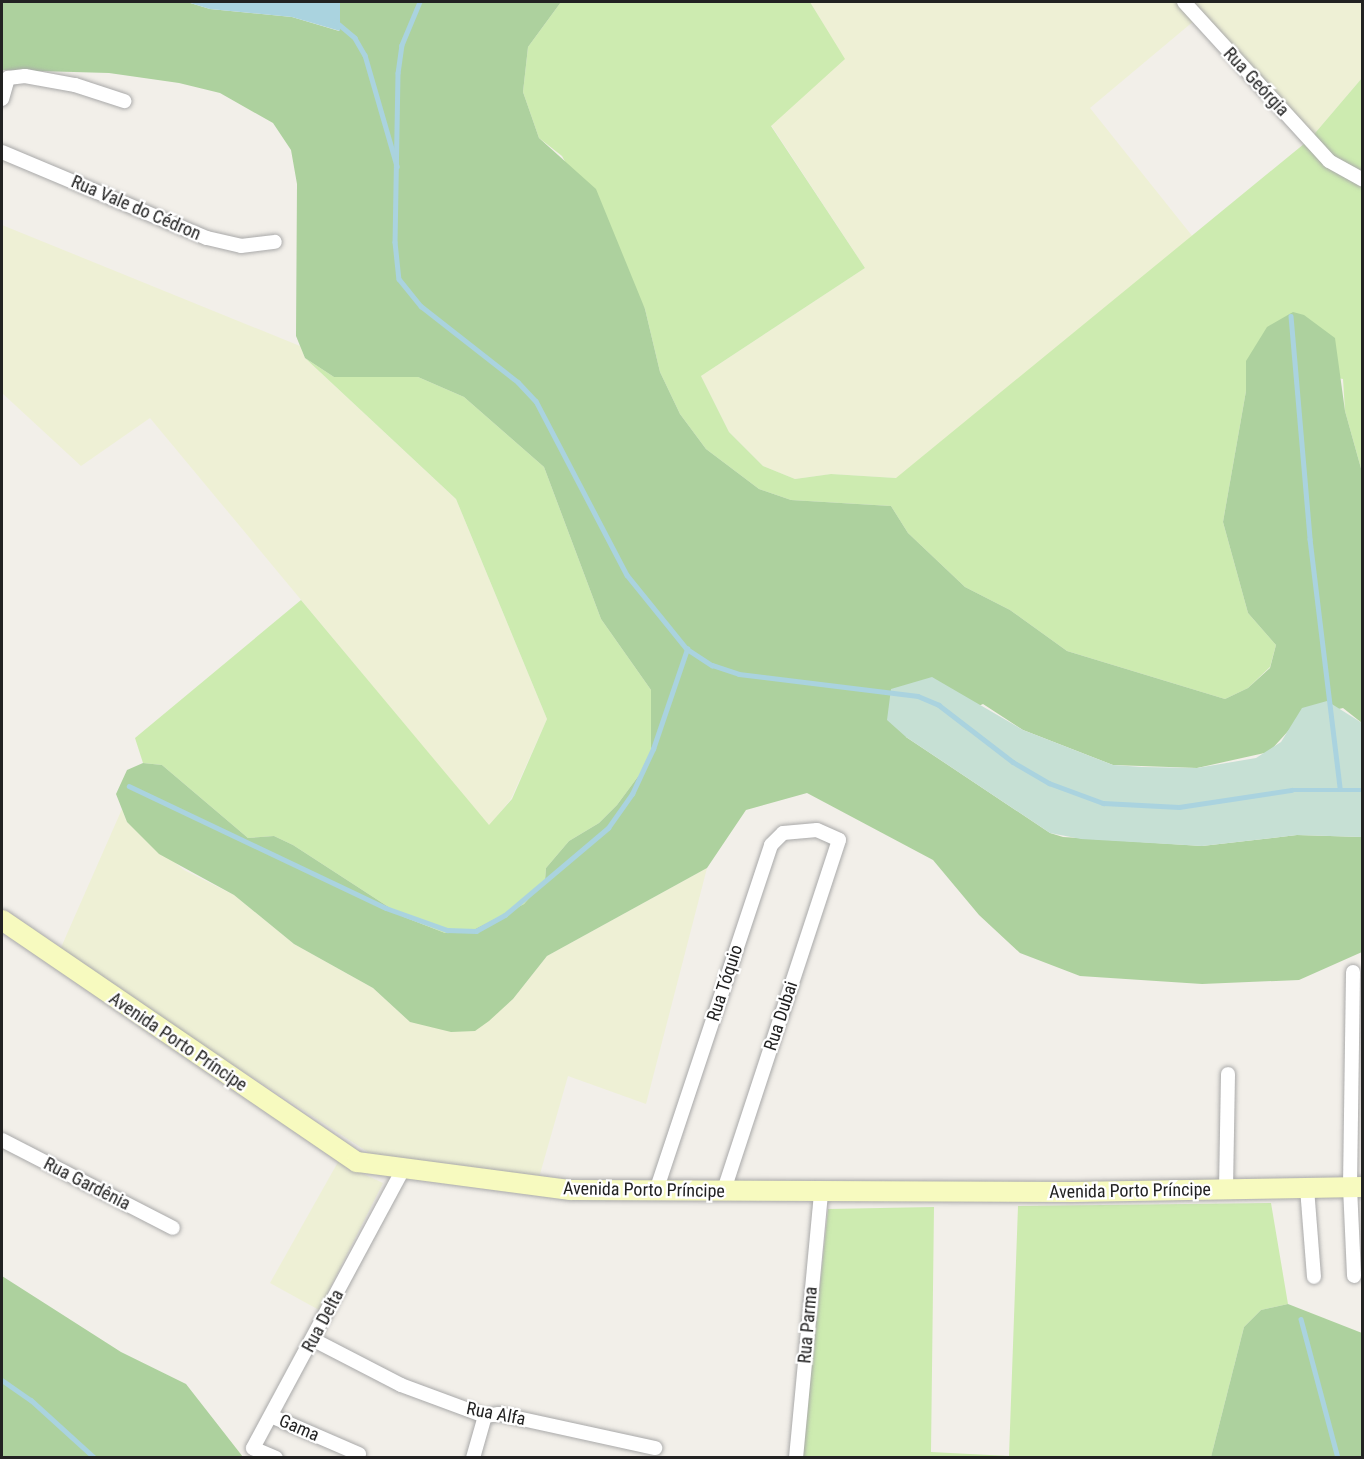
<!DOCTYPE html>
<meta charset="utf-8">
<style>
body{margin:0}
#map{position:relative;width:1364px;height:1459px;overflow:hidden;background:#f2efe9;font-family:"Roboto Condensed",sans-serif}
div>[style]{position:absolute}
.farmland>*{inset:0;background:#eef0d5}
.grass>*{inset:0;background:#cdebb0}
.forest>*{inset:0;background:#add19e}
.wetland>*{inset:0;background:#c6e0d4}
.water>*{inset:0;background:#aad3df}
.stream>*{height:4.5px;margin:-2.25px;padding:0 2.25px;transform-origin:2.25px;border-radius:2.25px;background:#aad3df}
.roads{filter:drop-shadow(0 0 2px #a9a9a9) drop-shadow(0 0 2px #a9a9a9)}
.street>*{height:14px;margin:-7px;padding:0 7px;transform-origin:7px;border-radius:7px;background:#fff}
.secondary>*{height:20px;margin:-10px;padding:0 10px;transform-origin:10px;border-radius:10px;background:#f7fabf}
span{translate:-50% -50%;white-space:nowrap;text-align:center;line-height:1.15;-webkit-text-stroke:4.5px #fff;paint-order:stroke}
.street-label{font-size:18px;color:#222}
.frame{position:absolute;inset:0;border:3px solid #222;pointer-events:none}
</style>
<div id="map">
<div class="farmland">
<div style="clip-path:polygon(810px 2px,1362px 2px,1362px 78px,1310px 139px,1201px 15px,1090px 108px,1193px 237px,897px 478px,831px 474px,795px 479px,763px 466px,729px 432px,701px 376px,865px 268px,771px 125px,844px 59px)"></div>
<div style="clip-path:polygon(2px 225px,300px 346px,305px 358px,456px 499px,547px 719px,511px 799px,489px 826px,150px 418px,81px 466px,2px 393px)"></div>
<div style="clip-path:polygon(122px 809px,127px 822px,184px 870px,234px 895px,294px 944px,373px 988px,410px 1022px,475px 1031px,513px 999px,547px 956px,707px 868px,646px 1104px,568px 1076px,538px 1181px,374px 1156px,59px 952px)"></div>
<div style="clip-path:polygon(338px 1162px,383px 1183px,319px 1310px,270px 1283px)"></div>
</div>
<div class="grass">
<div style="clip-path:polygon(561px 2px,810px 2px,845px 59px,771px 126px,865px 268px,701px 376px,729px 432px,763px 466px,795px 479px,831px 474px,896px 478px,1310px 139px,1362px 78px,1362px 472px,1345px 411px,1343px 379px,1246px 361px,1246px 391px,1223px 522px,1248px 613px,1276px 645px,1270px 667px,1248px 688px,1225px 699px,1067px 651px,1010px 610px,965px 587px,908px 533px,891px 506px,791px 500px,759px 489px,706px 449px,680px 414px,660px 372px,645px 309px,562px 156px,539px 138px,523px 92px,528px 47px)"></div>
<div style="clip-path:polygon(305px 358px,334px 377px,418px 377px,464px 397px,544px 467px,601px 619px,651px 690px,651px 759px,617px 805px,599px 823px,569px 841px,546px 868px,545px 880px,524px 904px,471px 931px,445px 933px,404px 917px,293px 845px,274px 836px,248px 838px,162px 765px,143px 763px,135px 738px,301px 600px,489px 825px,512px 799px,547px 719px,456px 499px)"></div>
<div style="clip-path:polygon(1271px 1203px,1288px 1304px,1261px 1310px,1244px 1327px,1211px 1457px,802px 1458px,828px 1209px,934px 1207px,931px 1452px,1009px 1456px,1018px 1206px)"></div>
</div>
<div class="forest">
<div style="clip-path:polygon(2px 2px,187px 2px,210px 9px,292px 17px,339px 31px,340px 2px,561px 2px,528px 47px,523px 92px,539px 138px,596px 189px,645px 309px,660px 372px,680px 414px,706px 449px,759px 489px,791px 500px,891px 506px,908px 533px,965px 587px,1010px 610px,1067px 651px,1225px 699px,1248px 688px,1270px 668px,1276px 645px,1248px 613px,1223px 522px,1246px 391px,1246px 361px,1267px 327px,1293px 312px,1304px 315px,1335px 338px,1345px 411px,1362px 472px,1362px 723px,1343px 708px,1300px 718px,1269px 752px,1197px 768px,1113px 765px,1023px 730px,983px 704px,906px 737px,1050px 833px,1063px 837px,1202px 846px,1297px 835px,1362px 837px,1362px 952px,1299px 980px,1202px 984px,1080px 976px,1020px 953px,979px 915px,933px 860px,807px 793px,746px 810px,707px 868px,547px 956px,513px 999px,489px 1021px,475px 1031px,451px 1032px,410px 1022px,373px 988px,294px 944px,234px 895px,159px 854px,127px 822px,116px 794px,127px 770px,143px 763px,162px 765px,248px 838px,274px 836px,293px 845px,404px 917px,445px 933px,471px 931px,524px 904px,545px 880px,546px 868px,569px 841px,599px 823px,617px 805px,651px 759px,651px 690px,601px 619px,544px 467px,464px 397px,418px 377px,334px 377px,305px 358px,296px 336px,297px 184px,291px 150px,273px 123px,220px 93px,179px 83px,109px 73px,2px 70px)"></div>
<div style="clip-path:polygon(2px 1276px,121px 1352px,186px 1384px,243px 1457px,2px 1457px)"></div>
<div style="clip-path:polygon(1288px 1304px,1362px 1333px,1362px 1457px,1211px 1457px,1244px 1327px,1261px 1310px)"></div>
</div>
<div class="wetland">
<div style="clip-path:polygon(932px 677px,1023px 730px,1113px 765px,1142px 767px,1197px 768px,1256px 758px,1281px 742px,1302px 708px,1327px 701px,1362px 723px,1362px 837px,1297px 835px,1202px 846px,1081px 839px,1050px 833px,906px 737px,887px 720px,891px 689px)"></div>
</div>
<div class="water">
<div style="clip-path:polygon(187px 2px,340px 2px,340px 31px,292px 17px,210px 9px)"></div>
</div>
<div class="stream">
<div style="left:420px;top:2px;width:47px;rotate:112.7deg"></div>
<div style="left:402px;top:45px;width:28px;rotate:98deg"></div>
<div style="left:398px;top:73px;width:169px;rotate:91deg"></div>
<div style="left:395px;top:242px;width:37px;rotate:84deg"></div>
<div style="left:399px;top:279px;width:35px;rotate:51deg"></div>
<div style="left:421px;top:306px;width:123px;rotate:38.1deg"></div>
<div style="left:518px;top:382px;width:26px;rotate:47deg"></div>
<div style="left:536px;top:401px;width:196px;rotate:62.4deg"></div>
<div style="left:627px;top:575px;width:95px;rotate:51deg"></div>
<div style="left:687px;top:649px;width:30px;rotate:33deg"></div>
<div style="left:712px;top:665px;width:28px;rotate:18deg"></div>
<div style="left:739px;top:674px;width:180px;rotate:7deg"></div>
<div style="left:918px;top:696px;width:23px;rotate:23deg"></div>
<div style="left:939px;top:705px;width:93px;rotate:37.6deg"></div>
<div style="left:1013px;top:762px;width:42px;rotate:30.3deg"></div>
<div style="left:1049px;top:783px;width:58px;rotate:20.3deg"></div>
<div style="left:1103px;top:803px;width:76px;rotate:3deg"></div>
<div style="left:1179px;top:807px;width:114px;rotate:-8.6deg"></div>
<div style="left:1292px;top:790px;width:70px"></div>
<div style="left:335px;top:21px;width:26px;rotate:40deg"></div>
<div style="left:355px;top:38px;width:20px;rotate:60deg"></div>
<div style="left:365px;top:55px;width:116px;rotate:73.9deg"></div>
<div style="left:1291px;top:316px;width:224px;rotate:85.1deg"></div>
<div style="left:1310px;top:539px;width:251px;rotate:83.1deg"></div>
<div style="left:129px;top:786px;width:284px;rotate:25.4deg"></div>
<div style="left:386px;top:908px;width:65px;rotate:19.8deg"></div>
<div style="left:447px;top:930px;width:29px;rotate:2deg"></div>
<div style="left:476px;top:931px;width:33px;rotate:-29deg"></div>
<div style="left:505px;top:915px;width:135px;rotate:-40.2deg"></div>
<div style="left:608px;top:828px;width:42px;rotate:-54.8deg"></div>
<div style="left:632px;top:794px;width:50px;rotate:-65deg"></div>
<div style="left:653px;top:749px;width:106px;rotate:-71.2deg"></div>
<div style="left:1301px;top:1319px;width:144px;rotate:75.1deg"></div>
<div style="left:2px;top:1380px;width:35px;rotate:35deg"></div>
<div style="left:31px;top:1400px;width:86px;rotate:42.2deg"></div>
</div>
<div class="roads">
<div class="street">
<div style="left:1184px;top:2px;width:215px;rotate:47.6deg"></div>
<div style="left:1329px;top:161px;width:38px;rotate:29deg"></div>
<div style="left:2px;top:99px;width:22px;rotate:-74deg"></div>
<div style="left:8px;top:78px;width:17px;rotate:-7deg"></div>
<div style="left:25px;top:76px;width:51px;rotate:10.2deg"></div>
<div style="left:75px;top:85px;width:52px;rotate:18.1deg"></div>
<div style="left:2px;top:152px;width:222px;rotate:22.8deg"></div>
<div style="left:207px;top:238px;width:35px;rotate:13deg"></div>
<div style="left:241px;top:246px;width:34px;rotate:-7deg"></div>
<div style="left:1353px;top:972px;width:215px;rotate:90.8deg"></div>
<div style="left:1350px;top:1187px;width:89px;rotate:87.4deg"></div>
<div style="left:2px;top:1140px;width:192px;rotate:27.2deg"></div>
<div style="left:1307px;top:1188px;width:89px;rotate:85.5deg"></div>
<div style="left:1226px;top:1189px;width:115px;rotate:-89deg"></div>
<div style="left:656px;top:1191px;width:365px;rotate:-71.6deg"></div>
<div style="left:771px;top:845px;width:17px;rotate:-45deg"></div>
<div style="left:783px;top:833px;width:34px;rotate:-5deg"></div>
<div style="left:817px;top:830px;width:24px;rotate:24deg"></div>
<div style="left:839px;top:840px;width:371px;rotate:108.2deg"></div>
<div style="left:314px;top:1340px;width:98px;rotate:27.3deg"></div>
<div style="left:401px;top:1385px;width:90px;rotate:20.3deg"></div>
<div style="left:485px;top:1416px;width:14px;rotate:-8deg"></div>
<div style="left:499px;top:1414px;width:160px;rotate:12.3deg"></div>
<div style="left:271px;top:1416px;width:96px;rotate:23.4deg"></div>
<div style="left:276px;top:1458px;width:25px;rotate:-157deg"></div>
<div style="left:253px;top:1448px;width:317px;rotate:-61.7deg"></div>
<div style="left:473px;top:1458px;width:44px;rotate:-74.1deg"></div>
<div style="left:796px;top:1458px;width:267px;rotate:-84.6deg"></div>
</div>
<div class="secondary">
<div style="left:2px;top:920px;width:430px;rotate:34.3deg"></div>
<div style="left:357px;top:1162px;width:215px;rotate:7.5deg"></div>
<div style="left:570px;top:1190px;width:503px;rotate:0.23deg"></div>
<div style="left:1073px;top:1192px;width:289px;rotate:-1deg"></div>
</div>
</div>
<div class="street-label">
<span style="left:1256px;top:82px;rotate:47deg">Rua Geórgia</span>
<span style="left:136px;top:208px;rotate:23deg">Rua Vale do Cédron</span>
<span style="left:725px;top:983px;rotate:-72deg">Rua Tóquio</span>
<span style="left:781px;top:1016px;rotate:-72deg">Rua Dubai</span>
<span style="left:178px;top:1042px;rotate:34deg">Avenida Porto Príncipe</span>
<span style="left:87px;top:1184px;rotate:27deg">Rua Gardênia</span>
<span style="left:644px;top:1190px;rotate:1deg">Avenida Porto Príncipe</span>
<span style="left:1130px;top:1191px;rotate:-1deg">Avenida Porto Príncipe</span>
<span style="left:323px;top:1321px;rotate:-62deg">Rua Delta</span>
<span style="left:808px;top:1325px;rotate:-85deg">Rua Parma</span>
<span style="left:496px;top:1414px;rotate:11deg">Rua Alfa</span>
<span style="left:299px;top:1428px;rotate:23deg">Gama</span>
</div>
<div class="frame"></div>
</div>
